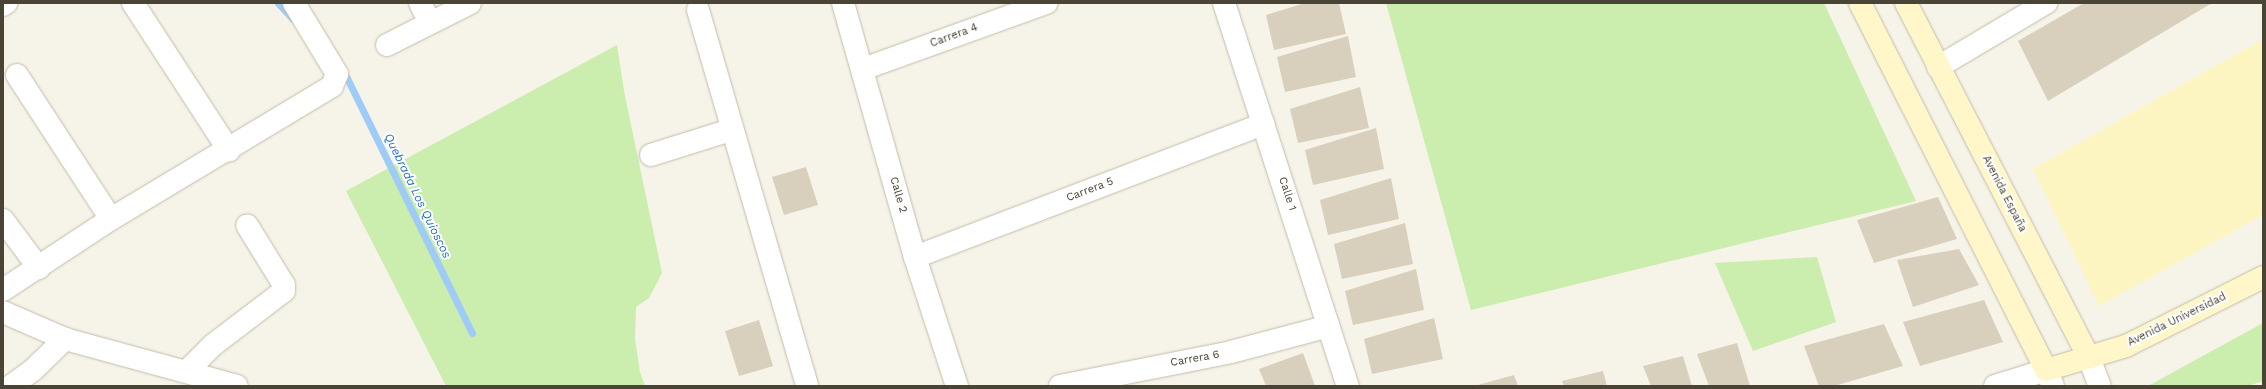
<!DOCTYPE html>
<meta charset="utf-8">
<style>
body{margin:0}
#map{position:relative;width:2266px;height:389px;overflow:hidden;background:#f6f3e8;font-family:"Work Sans",sans-serif}
div>[style]{position:absolute}
.green>*{inset:0;background:#cbedad}
.sand>*{inset:0;background:#fdf5c1}
.stream>*{height:7px;margin:-3.5px;padding:0 3.5px;transform-origin:3.5px;border-radius:3.5px;background:#9fccf7}
.building>*{inset:0;background:#d8d0bc}
.roads{filter:drop-shadow(0 0 1px #c2bcaa) drop-shadow(0 0 1px #c2bcaa)}
.street>*{height:22px;margin:-11px;padding:0 11px;transform-origin:11px;border-radius:11px;background:#fff}
.secondary>*{height:22px;margin:-11px;padding:0 11px;transform-origin:11px;border-radius:11px;background:#fff7c9}
span{translate:-50% -50%;white-space:nowrap;text-align:center;line-height:1.15;-webkit-text-stroke:4px #fff;paint-order:stroke}
.street-label{font-size:11px;color:#4a4436}
.water-label{font-size:12px;color:#2371c1;font-style:italic}
.frame{position:absolute;inset:0;border:4px solid #4a4436;pointer-events:none}
</style>
<div id="map">
<div class="green">
<div style="clip-path:polygon(1386px 3px,1824px 3px,1916px 201px,1471px 310px)"></div>
<div style="clip-path:polygon(617px 45px,624px 91px,662px 273px,649px 298px,636px 307px,635px 339px,640px 372px,645px 386px,446px 386px,346px 191px)"></div>
<div style="clip-path:polygon(1817px 257px,1836px 322px,1753px 351px,1715px 263px)"></div>
<div style="clip-path:polygon(2263px 323px,2263px 381px,2248px 386px,2148px 386px)"></div>
</div>
<div class="sand">
<div style="clip-path:polygon(2263px 39px,2263px 215px,2099px 306px,2033px 169px)"></div>
</div>
<div class="stream">
<div style="left:278px;top:3px;width:22px;rotate:47deg"></div>
<div style="left:341px;top:73px;width:8px;rotate:40deg"></div>
<div style="left:347px;top:78px;width:284px;rotate:63.9deg"></div>
</div>
<div class="building">
<div style="clip-path:polygon(1305px 3px,1339px 3px,1346px 34px,1274px 50px,1266px 15px)"></div>
<div style="clip-path:polygon(2084px 3px,2212px 3px,2048px 101px,2018px 41px)"></div>
<div style="clip-path:polygon(1348px 36px,1356px 77px,1285px 92px,1277px 57px)"></div>
<div style="clip-path:polygon(1360px 87px,1369px 128px,1298px 143px,1290px 109px)"></div>
<div style="clip-path:polygon(1376px 128px,1384px 169px,1313px 185px,1305px 150px)"></div>
<div style="clip-path:polygon(806px 167px,818px 205px,784px 215px,772px 177px)"></div>
<div style="clip-path:polygon(1391px 178px,1399px 219px,1328px 235px,1320px 200px)"></div>
<div style="clip-path:polygon(1938px 197px,1957px 239px,1874px 263px,1857px 220px)"></div>
<div style="clip-path:polygon(1405px 223px,1413px 264px,1342px 279px,1334px 244px)"></div>
<div style="clip-path:polygon(1959px 249px,1979px 285px,1913px 307px,1897px 260px)"></div>
<div style="clip-path:polygon(1416px 269px,1424px 310px,1353px 325px,1345px 291px)"></div>
<div style="clip-path:polygon(1984px 300px,2003px 342px,1920px 366px,1903px 322px)"></div>
<div style="clip-path:polygon(1434px 318px,1443px 359px,1372px 374px,1364px 339px)"></div>
<div style="clip-path:polygon(759px 320px,773px 366px,739px 376px,725px 331px)"></div>
<div style="clip-path:polygon(1884px 324px,1903px 366px,1834px 386px,1819px 386px,1804px 346px)"></div>
<div style="clip-path:polygon(1737px 343px,1750px 386px,1709px 386px,1697px 354px)"></div>
<div style="clip-path:polygon(1303px 353px,1315px 386px,1266px 386px,1259px 369px)"></div>
<div style="clip-path:polygon(1683px 356px,1692px 386px,1651px 386px,1643px 366px)"></div>
<div style="clip-path:polygon(1603px 371px,1607px 386px,1564px 386px,1562px 381px)"></div>
<div style="clip-path:polygon(1514px 375px,1518px 386px,1474px 386px)"></div>
</div>
<div class="roads">
<div class="street">
<div style="left:133px;top:3px;width:176px;rotate:56.9deg"></div>
<div style="left:420px;top:3px;width:22px;rotate:63deg"></div>
<div style="left:843px;top:3px;width:264px;rotate:74.2deg"></div>
<div style="left:915px;top:257px;width:136px;rotate:72deg"></div>
<div style="left:1224px;top:3px;width:403px;rotate:72.1deg"></div>
<div style="left:3px;top:5px;width:4px;rotate:-34deg"></div>
<div style="left:698px;top:10px;width:391px;rotate:73.8deg"></div>
<div style="left:387px;top:45px;width:93px;rotate:-26.8deg"></div>
<div style="left:1938px;top:67px;width:126px;rotate:-30.7deg"></div>
<div style="left:863px;top:69px;width:195px;rotate:-19.8deg"></div>
<div style="left:17px;top:75px;width:172px;rotate:56.9deg"></div>
<div style="left:651px;top:155px;width:84px;rotate:-17.4deg"></div>
<div style="left:3px;top:220px;width:60px;rotate:53.1deg"></div>
<div style="left:915px;top:257px;width:373px;rotate:-20.9deg"></div>
<div style="left:3px;top:290px;width:129px;rotate:-33.3deg"></div>
<div style="left:111px;top:219px;width:258px;rotate:-31deg"></div>
<div style="left:332px;top:86px;width:13px;rotate:-67deg"></div>
<div style="left:337px;top:74px;width:83px;rotate:-121.2deg"></div>
<div style="left:3px;top:312px;width:68px;rotate:23.5deg"></div>
<div style="left:65px;top:339px;width:178px;rotate:15.3deg"></div>
<div style="left:2089px;top:358px;width:30px;rotate:69deg"></div>
<div style="left:188px;top:370px;width:35px;rotate:-45deg"></div>
<div style="left:213px;top:345px;width:89px;rotate:-37.3deg"></div>
<div style="left:284px;top:291px;width:6px;rotate:-90deg"></div>
<div style="left:284px;top:285px;width:70px;rotate:-121.7deg"></div>
<div style="left:11px;top:386px;width:27px;rotate:-36deg"></div>
<div style="left:33px;top:370px;width:45px;rotate:-44.1deg"></div>
<div style="left:1060px;top:386px;width:174px;rotate:-11.2deg"></div>
<div style="left:1231px;top:352px;width:101px;rotate:-14.9deg"></div>
<div style="left:1995px;top:386px;width:53px;rotate:-17.4deg"></div>
<div style="left:2046px;top:370px;width:17px;rotate:66deg"></div>
</div>
<div class="secondary">
<div style="left:1860px;top:3px;width:411px;rotate:63.1deg"></div>
<div style="left:2046px;top:370px;width:84px;rotate:-16.7deg"></div>
<div style="left:2126px;top:346px;width:153px;rotate:-26.7deg"></div>
<div style="left:1906px;top:3px;width:399px;rotate:62.7deg"></div>
</div>
</div>
<div class="street-label">
<span style="left:954px;top:36px;rotate:-20deg">Carrera 4</span>
<span style="left:1090px;top:190px;rotate:-21deg">Carrera 5</span>
<span style="left:1287px;top:194px;rotate:72deg">Calle 1</span>
<span style="left:2004px;top:194px;rotate:63deg">Avenida España</span>
<span style="left:898px;top:195px;rotate:74deg">Calle 2</span>
<span style="left:2177px;top:320px;rotate:-26deg">Avenida Universidad</span>
<span style="left:1195px;top:359px;rotate:-10deg">Carrera 6</span>
</div>
<div class="water-label">
<span style="left:417px;top:196px;rotate:64deg">Quebrada Los Quioscos</span>
</div>
<div class="frame"></div>
</div>
